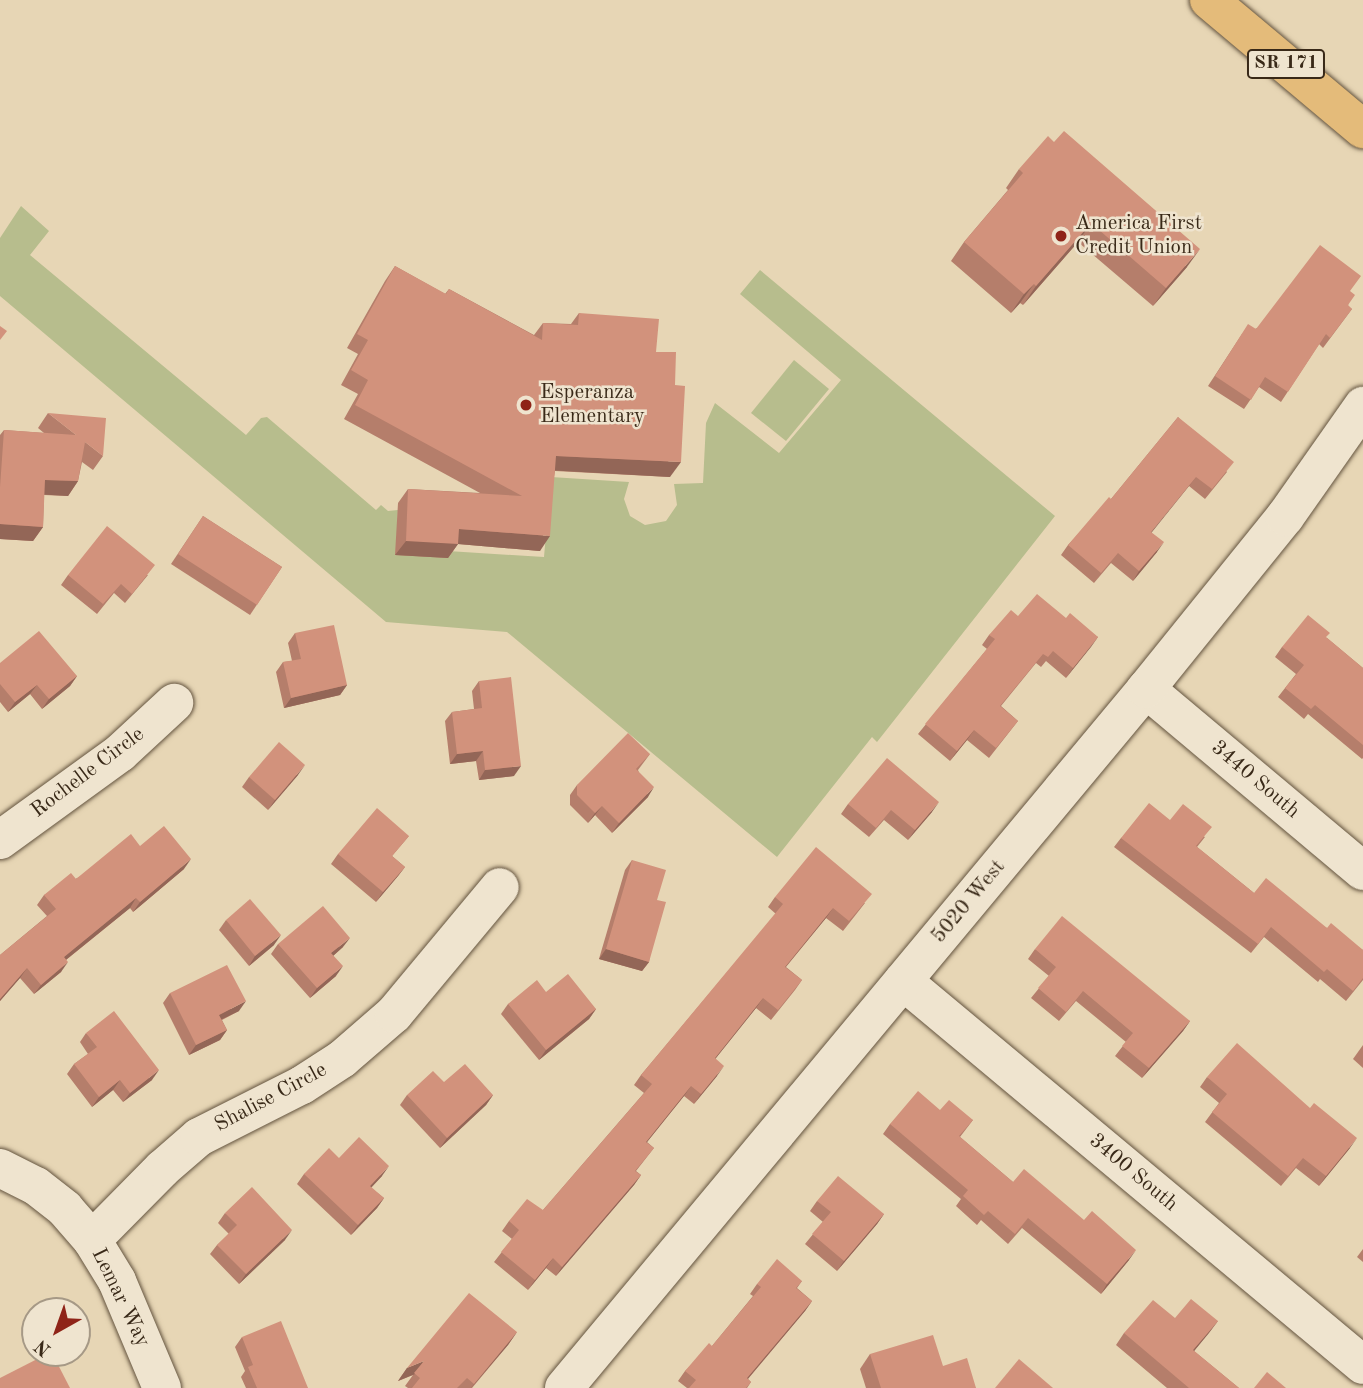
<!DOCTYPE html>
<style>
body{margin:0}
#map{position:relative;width:1363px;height:1388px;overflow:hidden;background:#e7d6b5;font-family:"Old Standard TT",serif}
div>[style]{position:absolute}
.green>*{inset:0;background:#b7bd8d}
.roads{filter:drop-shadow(0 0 2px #64543f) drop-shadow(0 0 2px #64543f)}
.minor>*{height:38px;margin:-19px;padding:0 19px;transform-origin:19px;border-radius:19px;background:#efe4cf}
.major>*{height:38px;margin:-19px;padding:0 19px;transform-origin:19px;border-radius:19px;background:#e4bb7a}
.wall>*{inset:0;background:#b57e6b}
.shaded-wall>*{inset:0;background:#936657}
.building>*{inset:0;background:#d2927c}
.dots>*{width:19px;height:19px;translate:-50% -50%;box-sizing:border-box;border:4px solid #efe4cf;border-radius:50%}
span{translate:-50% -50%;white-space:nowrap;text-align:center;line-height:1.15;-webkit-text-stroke:5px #efe4cf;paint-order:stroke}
.shield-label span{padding:2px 5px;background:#efe4cf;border:2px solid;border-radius:5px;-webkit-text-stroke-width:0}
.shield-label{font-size:19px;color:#392918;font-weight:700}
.poi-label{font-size:21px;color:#392918}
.left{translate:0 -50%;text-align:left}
.street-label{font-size:21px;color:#392918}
.north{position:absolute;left:21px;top:1297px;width:70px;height:70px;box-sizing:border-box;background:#efe4cf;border:2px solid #a69986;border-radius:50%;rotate:220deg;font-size:19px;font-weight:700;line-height:28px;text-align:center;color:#392918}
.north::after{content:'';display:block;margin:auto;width:24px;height:32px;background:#8f2418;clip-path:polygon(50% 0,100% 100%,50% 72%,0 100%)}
</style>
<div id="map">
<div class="green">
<div style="clip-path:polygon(21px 206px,49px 231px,30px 255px,246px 435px,261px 418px,267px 417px,376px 510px,381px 505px,388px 511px,398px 510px,396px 555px,448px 551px,544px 557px,551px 477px,629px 482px,624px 499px,630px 516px,645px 525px,666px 521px,677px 505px,674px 484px,703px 483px,706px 423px,715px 403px,779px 453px,841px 380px,740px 294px,760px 270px,1055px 516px,877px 742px,872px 737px,777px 857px,507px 632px,386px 622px,0 296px,0 238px)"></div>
<div style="clip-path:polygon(794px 360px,829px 389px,786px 441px,751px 413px)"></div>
</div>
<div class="roads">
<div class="minor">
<div style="left:1146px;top:689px;width:283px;rotate:40deg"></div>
<div style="left:0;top:840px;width:148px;rotate:-35.9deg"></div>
<div style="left:120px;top:753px;width:74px;rotate:-42.8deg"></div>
<div style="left:903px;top:981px;width:599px;rotate:39.85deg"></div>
<div style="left:0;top:1168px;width:40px;rotate:26.6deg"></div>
<div style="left:36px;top:1186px;width:37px;rotate:38deg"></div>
<div style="left:65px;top:1209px;width:41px;rotate:48.9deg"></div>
<div style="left:92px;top:1240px;width:48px;rotate:58.6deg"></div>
<div style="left:117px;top:1281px;width:116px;rotate:67.2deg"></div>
<div style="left:92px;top:1240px;width:100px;rotate:-45.4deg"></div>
<div style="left:162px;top:1169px;width:49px;rotate:-40.9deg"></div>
<div style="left:199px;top:1137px;width:115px;rotate:-26.8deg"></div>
<div style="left:302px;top:1085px;width:48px;rotate:-33deg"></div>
<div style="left:342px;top:1059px;width:69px;rotate:-40.9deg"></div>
<div style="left:394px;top:1014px;width:165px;rotate:-50.2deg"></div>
<div style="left:564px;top:1388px;width:910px;rotate:-50.22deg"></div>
<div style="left:1146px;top:689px;width:221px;rotate:-51.1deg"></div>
<div style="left:1285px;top:517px;width:136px;rotate:-54.9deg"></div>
</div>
<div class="major">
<div style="left:1209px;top:0;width:201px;rotate:40deg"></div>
</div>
</div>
<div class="wall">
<div style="clip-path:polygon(1019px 169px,1187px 267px,1153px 306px,1078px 242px,1023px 305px,1020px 303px,1011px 313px,951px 261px,964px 242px,1008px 190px,1006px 188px)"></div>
<div style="clip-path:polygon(395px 266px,445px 294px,449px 289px,534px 335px,543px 323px,571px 324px,579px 313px,656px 352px,670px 477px,555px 471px,540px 551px,458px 544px,448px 558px,395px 555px,398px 503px,408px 489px,480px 493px,344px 419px,358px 394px,341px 385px,358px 354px,347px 348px,385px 281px)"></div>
<div style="clip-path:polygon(1350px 292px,1348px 306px,1352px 309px,1323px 348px,1319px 344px,1281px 402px,1259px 387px,1244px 409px,1208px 386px,1242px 334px)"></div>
<div style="clip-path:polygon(48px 413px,103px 456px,93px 470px,82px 462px,78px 481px,68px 496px,44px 495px,43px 527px,33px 541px,0 539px,0 435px,4px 430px,44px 433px,38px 428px)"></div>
<div style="clip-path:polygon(1178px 417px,1227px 472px,1205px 499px,1189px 486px,1151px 532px,1157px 552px,1133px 581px,1111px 563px,1094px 583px,1061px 555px,1068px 545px,1111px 499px)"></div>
<div style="clip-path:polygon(203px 516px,282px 567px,250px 615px,171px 564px)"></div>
<div style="clip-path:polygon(68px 575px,148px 575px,125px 603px,114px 593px,97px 614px,61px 585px)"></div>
<div style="clip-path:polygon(1018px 616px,1066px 618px,1098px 637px,1066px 678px,1046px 661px,1041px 667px,1036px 663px,1001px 706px,1018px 721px,989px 758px,967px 740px,950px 761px,918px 734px,987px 649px,982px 645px,989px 635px)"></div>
<div style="clip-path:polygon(295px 633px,347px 685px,340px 695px,284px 708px,276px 672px,283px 662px,292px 661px,288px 643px)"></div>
<div style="clip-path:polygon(1327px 638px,1363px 668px,1363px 758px,1362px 759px,1308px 714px,1304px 719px,1278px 697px,1296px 674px,1275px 657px,1282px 647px)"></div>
<div style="clip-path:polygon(0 663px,77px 676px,70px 686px,42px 709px,30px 694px,8px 712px,0 702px)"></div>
<div style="clip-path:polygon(479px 681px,514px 776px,479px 780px,476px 761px,450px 764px,445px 721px,452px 712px,474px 709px,472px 691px)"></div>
<div style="clip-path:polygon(650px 754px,638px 770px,648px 797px,612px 833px,595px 815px,588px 823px,570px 805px,570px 795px,577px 785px)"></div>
<div style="clip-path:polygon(298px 775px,268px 810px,242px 787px,249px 777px)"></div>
<div style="clip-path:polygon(848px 804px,932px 812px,908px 840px,884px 820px,869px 837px,841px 814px)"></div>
<div style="clip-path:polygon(1170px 820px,1205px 837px,1197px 847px,1254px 893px,1327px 928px,1363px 950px,1363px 980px,1346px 1001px,1320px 979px,1318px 982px,1264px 937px,1251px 953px,1114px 847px,1121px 838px)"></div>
<div style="clip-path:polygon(409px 836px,392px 856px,405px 867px,398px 876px,376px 902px,331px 864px,338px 854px)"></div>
<div style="clip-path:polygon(140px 846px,184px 869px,133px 912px,130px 908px,66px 960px,61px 972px,34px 994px,20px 978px,0 1001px,0 955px,47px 916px,37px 905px,44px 895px)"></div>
<div style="clip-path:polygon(632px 860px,657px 900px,649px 962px,642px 971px,599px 959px,625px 870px)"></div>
<div style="clip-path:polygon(775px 897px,865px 903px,843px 931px,826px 918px,786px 967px,802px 980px,795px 990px,771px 1020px,756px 1008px,715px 1059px,717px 1076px,694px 1104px,684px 1096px,647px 1142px,654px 1148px,636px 1171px,641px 1175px,634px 1185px,556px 1276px,546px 1268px,528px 1290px,494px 1262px,512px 1239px,502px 1231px,509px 1221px,543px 1210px,644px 1093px,634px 1085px,641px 1075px,776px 914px,768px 907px)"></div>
<div style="clip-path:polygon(226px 920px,274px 945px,249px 966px,219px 930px)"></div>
<div style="clip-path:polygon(278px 944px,343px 947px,333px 956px,336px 976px,310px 998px,271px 954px)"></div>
<div style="clip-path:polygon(1035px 949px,1190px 1021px,1183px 1031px,1142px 1078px,1115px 1056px,1126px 1042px,1076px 1001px,1059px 1021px,1031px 998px,1049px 976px,1028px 959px)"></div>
<div style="clip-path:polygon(546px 992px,596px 1009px,589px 1019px,539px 1060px,501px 1014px,508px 1004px)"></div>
<div style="clip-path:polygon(170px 993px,239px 1011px,222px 1020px,227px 1030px,220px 1040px,189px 1055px,163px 1003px)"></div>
<div style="clip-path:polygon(86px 1033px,152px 1080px,123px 1102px,113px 1090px,92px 1107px,67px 1074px,74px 1064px,88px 1054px,80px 1042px)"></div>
<div style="clip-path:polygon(1363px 1045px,1363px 1068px,1353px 1059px)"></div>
<div style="clip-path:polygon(1207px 1077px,1350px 1148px,1319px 1186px,1296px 1168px,1281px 1186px,1205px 1122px,1219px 1103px,1200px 1087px)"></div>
<div style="clip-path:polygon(407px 1095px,493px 1095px,486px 1105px,440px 1148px,400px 1105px)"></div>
<div style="clip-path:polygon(940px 1110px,973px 1120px,960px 1137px,1013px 1182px,1129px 1260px,1101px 1294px,1022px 1228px,1008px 1244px,981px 1220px,977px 1225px,956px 1206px,961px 1199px,883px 1134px,890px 1124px)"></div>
<div style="clip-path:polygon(339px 1158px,382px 1176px,371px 1188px,384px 1198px,377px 1208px,351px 1235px,297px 1184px,304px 1174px)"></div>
<div style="clip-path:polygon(817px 1201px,884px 1214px,877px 1224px,837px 1271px,805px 1244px,823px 1222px,810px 1211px)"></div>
<div style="clip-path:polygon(225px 1213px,285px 1240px,239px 1284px,210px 1254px,217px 1245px,229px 1234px,218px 1223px)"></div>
<div style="clip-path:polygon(1363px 1249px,1363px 1262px,1357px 1257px)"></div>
<div style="clip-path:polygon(802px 1281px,797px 1288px,812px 1301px,805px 1311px,748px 1379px,751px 1382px,747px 1388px,687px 1388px,678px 1381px,685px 1371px,712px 1346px,753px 1296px,750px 1294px,757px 1284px)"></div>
<div style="clip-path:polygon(1175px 1318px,1218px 1321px,1194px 1351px,1239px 1388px,1167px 1388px,1116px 1345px,1124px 1333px)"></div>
<div style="clip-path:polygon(517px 1332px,508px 1345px,472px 1388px,408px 1388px,405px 1386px,413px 1375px,398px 1381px,407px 1368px)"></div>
<div style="clip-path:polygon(242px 1337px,308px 1388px,246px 1388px,241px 1377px,245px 1371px,235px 1347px)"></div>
<div style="clip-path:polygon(870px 1354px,943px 1366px,976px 1388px,866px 1388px,860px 1369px)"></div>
</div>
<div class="shaded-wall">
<div style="clip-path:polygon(1091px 223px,1078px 242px,1023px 305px,1036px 286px)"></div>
<div style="clip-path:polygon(1200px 249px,1187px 267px,1153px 306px,1166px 288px)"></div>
<div style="clip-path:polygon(1034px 284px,1020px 303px,1011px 313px,1024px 294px)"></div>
<div style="clip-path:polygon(556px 456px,681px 462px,670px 477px,546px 470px)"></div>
<div style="clip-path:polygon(1196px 477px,1189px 486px,1144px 542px,1151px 532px)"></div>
<div style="clip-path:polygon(45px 480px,78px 481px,68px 496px,35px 494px)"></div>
<div style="clip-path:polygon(0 524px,43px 527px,33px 541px,0 539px)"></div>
<div style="clip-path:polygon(459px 529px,550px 536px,540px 551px,458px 544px,448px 558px,395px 555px,406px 541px)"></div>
<div style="clip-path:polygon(1164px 542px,1157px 552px,1133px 581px,1139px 571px)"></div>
<div style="clip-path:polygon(1098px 637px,1091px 647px,1066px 678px,1073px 668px)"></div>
<div style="clip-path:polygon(77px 676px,70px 686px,42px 709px,49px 699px)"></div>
<div style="clip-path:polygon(37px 685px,30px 694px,8px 712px,15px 702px)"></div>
<div style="clip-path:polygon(347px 685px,340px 695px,284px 708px,291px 698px)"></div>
<div style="clip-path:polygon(974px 730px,967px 740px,950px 761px,957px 751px)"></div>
<div style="clip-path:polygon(483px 751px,476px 761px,450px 764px,457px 754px)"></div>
<div style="clip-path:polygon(305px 765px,298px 775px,268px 810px,275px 800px)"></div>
<div style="clip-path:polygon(521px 766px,514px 776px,479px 780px,485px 770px)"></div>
<div style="clip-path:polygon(654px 787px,648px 797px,612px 833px,619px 823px)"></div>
<div style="clip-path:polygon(939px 802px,932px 812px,908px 840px,915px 830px)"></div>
<div style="clip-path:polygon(602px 806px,595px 815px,588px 823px,595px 813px)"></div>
<div style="clip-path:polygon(191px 859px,184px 869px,133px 912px,140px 902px)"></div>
<div style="clip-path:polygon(405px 867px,398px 876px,376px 902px,383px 892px)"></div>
<div style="clip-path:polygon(136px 898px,130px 908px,57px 967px,64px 957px)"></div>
<div style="clip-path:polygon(833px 908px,826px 918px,778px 976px,785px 967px)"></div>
<div style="clip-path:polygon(281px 935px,274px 945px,249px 966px,255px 956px)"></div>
<div style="clip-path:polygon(350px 938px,343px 947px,325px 963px,331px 953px)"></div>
<div style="clip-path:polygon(606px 949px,649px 962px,642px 971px,599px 959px)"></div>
<div style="clip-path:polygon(68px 962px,61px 972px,34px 994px,41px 985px)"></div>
<div style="clip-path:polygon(343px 966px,336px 976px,310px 998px,317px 988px)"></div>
<div style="clip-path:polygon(27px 968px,20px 978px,0 1001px,0 999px)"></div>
<div style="clip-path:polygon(763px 998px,756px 1008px,708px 1068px,715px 1058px)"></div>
<div style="clip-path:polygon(246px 1001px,239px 1011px,212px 1024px,219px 1015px)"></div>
<div style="clip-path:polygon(596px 1009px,589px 1019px,539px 1060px,546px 1050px)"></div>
<div style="clip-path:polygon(1190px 1021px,1183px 1031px,1142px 1078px,1149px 1068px)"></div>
<div style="clip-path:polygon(227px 1030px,220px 1040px,189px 1055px,196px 1045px)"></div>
<div style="clip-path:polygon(724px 1066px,717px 1076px,694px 1104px,701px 1094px)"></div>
<div style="clip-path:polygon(159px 1070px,152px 1080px,123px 1102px,130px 1093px)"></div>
<div style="clip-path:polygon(120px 1080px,113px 1090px,92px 1107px,99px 1097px)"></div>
<div style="clip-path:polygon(691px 1086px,684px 1096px,639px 1152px,646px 1142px)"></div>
<div style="clip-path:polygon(493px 1095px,486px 1105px,440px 1148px,447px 1138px)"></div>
<div style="clip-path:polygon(1357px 1138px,1350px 1148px,1319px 1186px,1326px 1176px)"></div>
<div style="clip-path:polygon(389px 1166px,382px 1176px,363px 1196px,370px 1186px)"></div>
<div style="clip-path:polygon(641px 1175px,634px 1185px,556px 1276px,562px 1267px)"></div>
<div style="clip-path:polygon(384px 1198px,377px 1208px,351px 1235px,358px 1225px)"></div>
<div style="clip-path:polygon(884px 1214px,877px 1224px,837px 1271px,844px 1261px)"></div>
<div style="clip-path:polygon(292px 1230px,285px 1240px,239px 1284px,246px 1274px)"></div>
<div style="clip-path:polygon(1136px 1250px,1129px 1260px,1101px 1294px,1107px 1284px)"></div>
<div style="clip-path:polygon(553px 1258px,546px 1268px,528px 1290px,535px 1280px)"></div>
<div style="clip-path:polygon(812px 1301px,805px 1311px,740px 1388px,747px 1378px)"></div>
<div style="clip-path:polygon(1218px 1321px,1209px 1333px,1185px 1362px,1193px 1350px)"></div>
<div style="clip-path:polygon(517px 1332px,508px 1345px,471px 1388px,474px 1384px)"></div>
<div style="clip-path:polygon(424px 1361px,415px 1374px,398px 1381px,407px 1368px)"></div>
</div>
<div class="building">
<div style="clip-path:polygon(1064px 131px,1200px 249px,1166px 288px,1091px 223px,1036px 286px,1034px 284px,1024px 294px,964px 242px,1023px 173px,1019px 169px,1048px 136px,1054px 142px)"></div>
<div style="clip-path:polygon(1320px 245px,1361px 276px,1350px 291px,1355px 295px,1348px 305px,1352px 309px,1330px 338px,1326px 334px,1288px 392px,1265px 377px,1251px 400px,1215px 376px,1248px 324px,1256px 329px)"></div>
<div style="clip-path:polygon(395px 266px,446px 294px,449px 289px,542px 340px,543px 323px,578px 325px,579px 313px,659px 319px,656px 352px,676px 352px,675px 385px,685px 386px,681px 462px,556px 456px,550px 536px,459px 529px,458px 544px,406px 541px,408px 489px,522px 496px,355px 405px,368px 380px,351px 370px,368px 340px,357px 334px)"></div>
<div style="clip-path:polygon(0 326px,7px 331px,0 340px)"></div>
<div style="clip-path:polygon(48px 413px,106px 418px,103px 456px,85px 442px,78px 481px,45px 480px,43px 527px,0 524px,0 487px,4px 430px,76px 435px)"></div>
<div style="clip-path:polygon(1178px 417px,1234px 462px,1212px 489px,1196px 477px,1151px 532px,1164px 542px,1139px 571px,1118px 553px,1101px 573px,1068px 545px,1109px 497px,1111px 499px)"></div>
<div style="clip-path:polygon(203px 516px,282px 567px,257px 605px,178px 554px)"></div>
<div style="clip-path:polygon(107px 526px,155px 565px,132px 594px,121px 584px,103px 604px,68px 575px)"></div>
<div style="clip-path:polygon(1037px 594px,1066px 618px,1070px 613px,1098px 637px,1073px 668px,1053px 651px,1048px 657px,1043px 654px,1000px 706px,1018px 721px,996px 748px,974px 730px,957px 751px,925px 724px,995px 639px,989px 635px,1011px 610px,1018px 616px)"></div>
<div style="clip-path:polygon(1308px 615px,1330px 633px,1326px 637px,1363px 668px,1363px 745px,1315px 705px,1311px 709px,1285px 688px,1304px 665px,1282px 647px)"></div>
<div style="clip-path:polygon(334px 625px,347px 685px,291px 698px,283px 662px,301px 659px,295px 633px)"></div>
<div style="clip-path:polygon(39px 631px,77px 676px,49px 699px,37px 685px,15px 702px,0 684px,0 663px)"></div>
<div style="clip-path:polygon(511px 677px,521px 766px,485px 770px,483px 751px,457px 754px,452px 712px,482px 708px,479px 681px)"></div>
<div style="clip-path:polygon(628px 733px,650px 754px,636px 769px,654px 787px,619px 823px,602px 806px,595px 813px,577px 795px,577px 785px)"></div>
<div style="clip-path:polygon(279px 742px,305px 765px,275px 800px,249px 777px)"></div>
<div style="clip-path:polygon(887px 758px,939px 802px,915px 830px,891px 810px,876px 828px,848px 804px)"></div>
<div style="clip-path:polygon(1149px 803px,1170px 820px,1183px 804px,1212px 827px,1196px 846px,1254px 893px,1266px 878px,1327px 928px,1331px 923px,1363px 950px,1363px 978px,1353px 991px,1327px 969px,1324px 972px,1271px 927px,1258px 944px,1121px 838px)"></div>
<div style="clip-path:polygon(377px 808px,409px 836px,392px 856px,405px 867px,383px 892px,338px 854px)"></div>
<div style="clip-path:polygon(164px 826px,191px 859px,140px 902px,136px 898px,64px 957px,68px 962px,41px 985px,27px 968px,0 999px,0 955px,56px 909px,44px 895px,71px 873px,76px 879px,131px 834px,140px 846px)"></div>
<div style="clip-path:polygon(816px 847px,872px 894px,849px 921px,833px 908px,785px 967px,802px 980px,778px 1010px,763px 998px,715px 1058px,724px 1066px,701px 1094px,691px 1086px,646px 1142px,654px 1148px,635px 1171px,641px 1175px,562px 1267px,553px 1258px,535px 1280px,501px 1252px,519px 1230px,509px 1221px,527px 1199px,543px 1210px,652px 1084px,641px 1075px,783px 904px,775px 897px)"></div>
<div style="clip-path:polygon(632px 860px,666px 870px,657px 900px,666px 902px,649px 962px,606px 949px)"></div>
<div style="clip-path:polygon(250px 899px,281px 935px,255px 956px,226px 920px)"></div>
<div style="clip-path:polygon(323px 906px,350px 938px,331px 953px,343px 966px,317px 988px,278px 944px)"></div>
<div style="clip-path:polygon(1062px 916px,1190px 1021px,1149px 1068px,1122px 1046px,1133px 1033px,1083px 991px,1066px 1012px,1038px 988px,1056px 967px,1035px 949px)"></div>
<div style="clip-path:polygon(227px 965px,246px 1001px,219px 1015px,227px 1030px,196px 1045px,170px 993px)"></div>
<div style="clip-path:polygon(568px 974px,596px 1009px,546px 1050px,508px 1004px,537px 980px,546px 992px)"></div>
<div style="clip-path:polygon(114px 1011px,159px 1070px,130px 1093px,120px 1080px,99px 1097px,74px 1064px,97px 1047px,86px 1033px)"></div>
<div style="clip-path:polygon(1237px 1043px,1310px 1108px,1314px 1103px,1357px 1138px,1326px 1176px,1303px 1158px,1288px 1176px,1212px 1112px,1227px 1094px,1207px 1077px)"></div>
<div style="clip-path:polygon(465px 1064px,493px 1095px,447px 1138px,407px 1095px,433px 1071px,444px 1082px)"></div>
<div style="clip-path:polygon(918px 1091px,940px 1110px,949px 1100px,973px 1120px,959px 1136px,1013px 1182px,1024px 1169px,1084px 1220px,1092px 1211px,1136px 1250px,1107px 1284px,1028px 1218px,1015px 1234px,988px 1211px,984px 1215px,963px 1196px,968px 1190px,890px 1124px)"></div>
<div style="clip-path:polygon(359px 1137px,389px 1166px,370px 1186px,384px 1198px,358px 1225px,304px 1174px,329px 1148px,339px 1158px)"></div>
<div style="clip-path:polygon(838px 1176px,884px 1214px,844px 1261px,812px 1234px,831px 1212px,817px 1201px)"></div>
<div style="clip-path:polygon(252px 1187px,292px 1230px,246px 1274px,217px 1245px,237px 1225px,225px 1213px)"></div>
<div style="clip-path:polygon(777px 1259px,802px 1281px,796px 1288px,812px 1301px,747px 1378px,751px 1382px,746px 1388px,689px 1388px,696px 1380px,685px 1371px,709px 1343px,712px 1346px,761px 1287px,757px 1284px)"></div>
<div style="clip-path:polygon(469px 1293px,517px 1332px,474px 1384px,467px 1378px,457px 1388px,412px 1388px,420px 1378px,414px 1373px,424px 1361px,407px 1368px)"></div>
<div style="clip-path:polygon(1191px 1299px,1218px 1321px,1193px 1350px,1239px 1388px,1189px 1388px,1124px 1333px,1153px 1300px,1175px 1318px)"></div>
<div style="clip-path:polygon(281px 1321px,308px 1388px,257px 1388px,248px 1367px,253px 1365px,242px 1337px)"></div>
<div style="clip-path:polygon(933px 1335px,943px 1366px,967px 1358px,976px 1388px,881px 1388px,870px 1354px)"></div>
<div style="clip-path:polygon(49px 1353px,52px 1353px,70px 1388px,0 1388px,0 1378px)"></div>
<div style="clip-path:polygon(1019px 1359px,1053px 1388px,995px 1388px)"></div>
<div style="clip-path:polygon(1267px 1372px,1286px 1388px,1254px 1388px)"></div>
</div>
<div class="dots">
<div style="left:1061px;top:236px;background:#8f2418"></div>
<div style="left:526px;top:405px;background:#8f2418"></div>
</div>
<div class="shield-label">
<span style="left:1286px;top:64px">SR 171</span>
</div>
<div class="poi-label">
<span class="left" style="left:1075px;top:236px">America First<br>Credit Union</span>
<span class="left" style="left:540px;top:405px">Esperanza<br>Elementary</span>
</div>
<div class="street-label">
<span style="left:88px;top:773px;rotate:-37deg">Rochelle Circle</span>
<span style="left:1255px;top:780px;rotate:40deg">3440 South</span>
<span style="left:969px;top:902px;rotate:-50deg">5020 West</span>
<span style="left:271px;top:1098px;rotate:-28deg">Shalise Circle</span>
<span style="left:1133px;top:1173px;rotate:40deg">3400 South</span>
<span style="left:120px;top:1298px;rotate:64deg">Lemar Way</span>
</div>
<div class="north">N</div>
</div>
